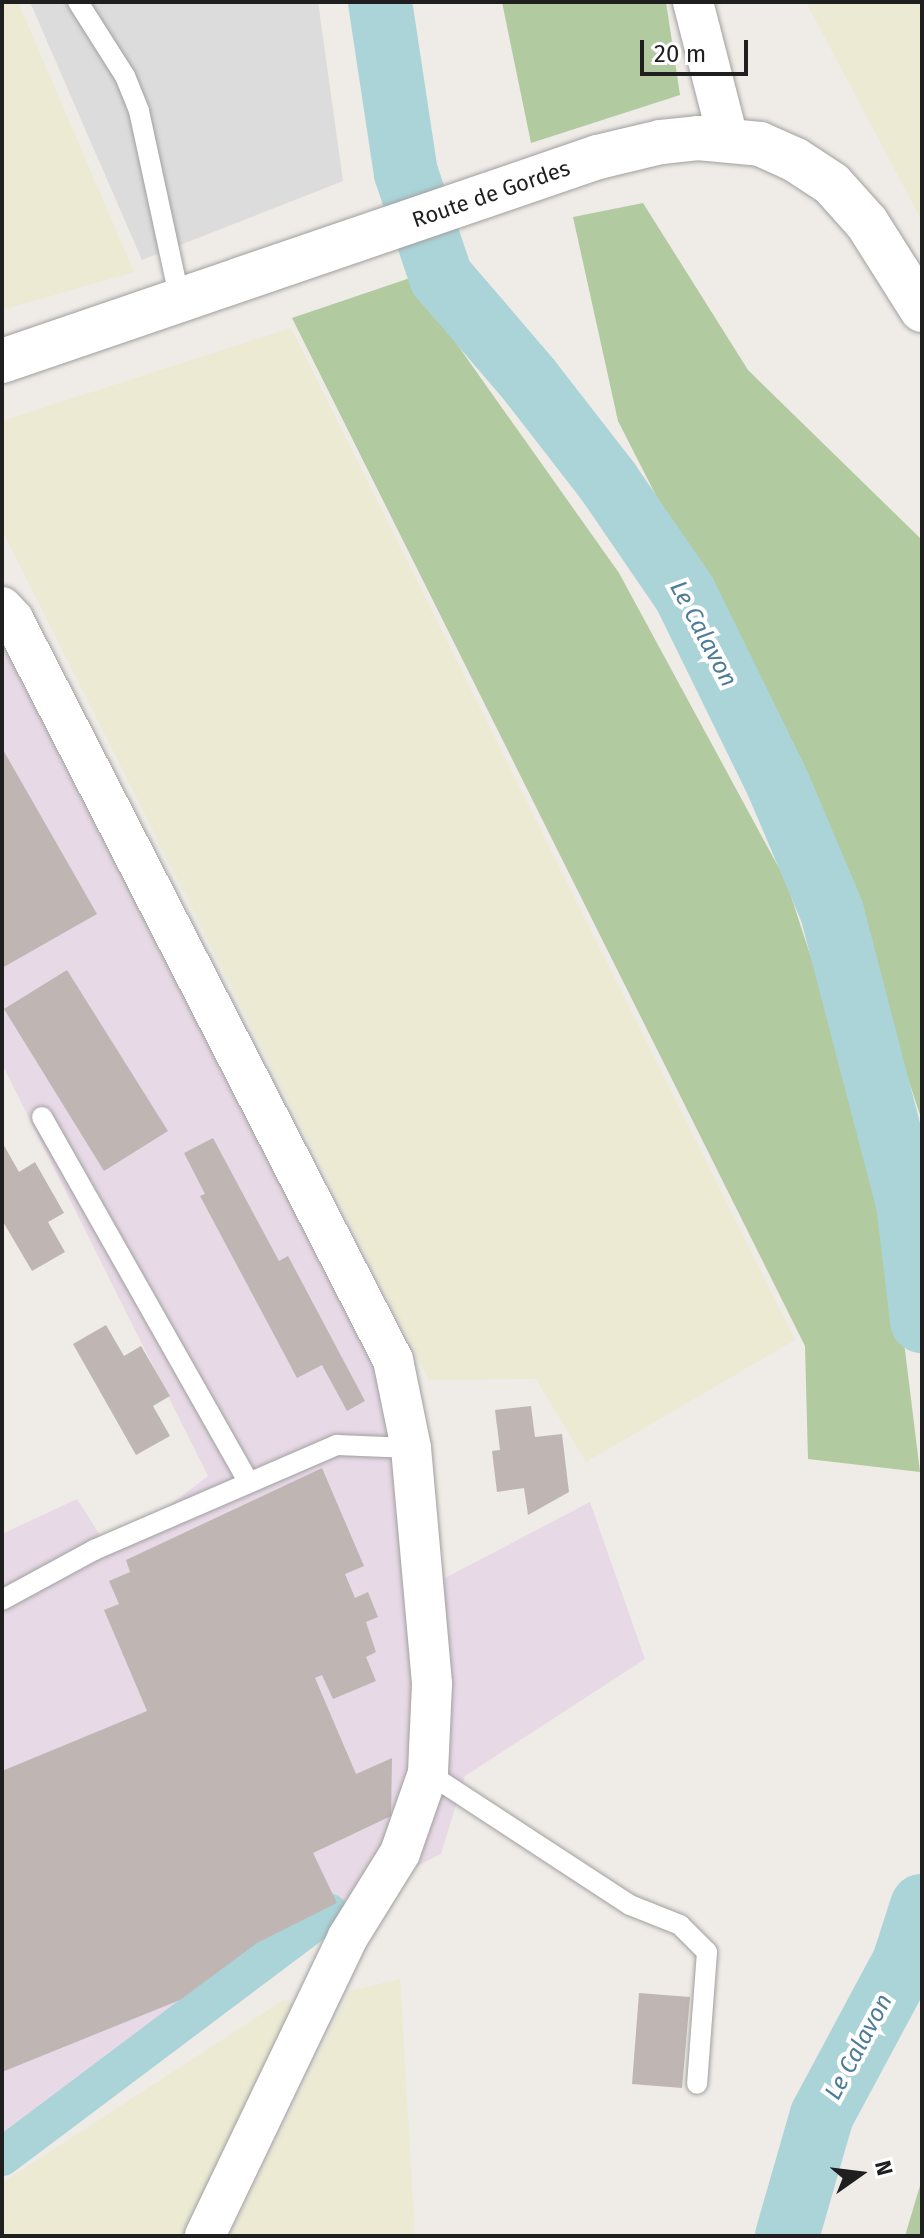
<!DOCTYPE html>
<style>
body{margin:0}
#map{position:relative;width:924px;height:2238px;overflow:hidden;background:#efebe6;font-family:"Fira Sans",sans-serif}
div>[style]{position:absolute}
.residential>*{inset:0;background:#dddcdc}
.industrial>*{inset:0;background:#e7d9e6}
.farmland>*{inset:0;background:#ecead3}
.forest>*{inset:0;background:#b1ca9f}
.canal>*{height:38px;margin:-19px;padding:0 19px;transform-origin:19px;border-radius:19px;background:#abd4d8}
.river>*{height:64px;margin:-32px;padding:0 32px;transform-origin:32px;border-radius:32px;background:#abd4d8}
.building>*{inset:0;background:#bfb6b3}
.roads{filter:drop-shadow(0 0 2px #a0a0a0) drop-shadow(0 0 2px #a0a0a0)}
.service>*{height:20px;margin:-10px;padding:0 10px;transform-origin:10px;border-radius:10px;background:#fff}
.minor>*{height:40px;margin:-20px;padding:0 20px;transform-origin:20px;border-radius:20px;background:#fff}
.tertiary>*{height:44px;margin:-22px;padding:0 22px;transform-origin:22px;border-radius:22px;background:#fff}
span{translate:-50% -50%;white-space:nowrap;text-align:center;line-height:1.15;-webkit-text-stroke:8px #fff;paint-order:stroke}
.street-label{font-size:22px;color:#1f1f1f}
.water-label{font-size:24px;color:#4d7c97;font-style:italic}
.frame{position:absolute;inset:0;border:4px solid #1f1f1f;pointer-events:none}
.north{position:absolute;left:820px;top:2134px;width:80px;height:80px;-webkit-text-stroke:6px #fff;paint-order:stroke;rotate:76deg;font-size:22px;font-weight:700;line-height:32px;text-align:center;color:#1f1f1f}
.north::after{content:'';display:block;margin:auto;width:28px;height:36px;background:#1f1f1f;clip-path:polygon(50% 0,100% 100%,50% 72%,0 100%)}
.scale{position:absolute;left:640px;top:40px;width:108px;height:36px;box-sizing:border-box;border:4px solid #1f1f1f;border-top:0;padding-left:10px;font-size:24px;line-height:28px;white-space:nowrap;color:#1f1f1f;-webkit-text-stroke:6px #fff;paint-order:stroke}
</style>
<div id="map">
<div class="residential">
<div style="clip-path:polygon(30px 2px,318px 2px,343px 181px,142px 260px)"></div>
</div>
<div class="industrial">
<div style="clip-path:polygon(2px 642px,381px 1372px,443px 1579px,590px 1502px,645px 1659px,465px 1776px,441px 1854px,355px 1897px,2px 2136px,2px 1534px,77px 1499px,110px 1551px,208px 1476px,2px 1064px)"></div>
</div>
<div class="farmland">
<div style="clip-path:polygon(2px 2px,18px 2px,134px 272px,2px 310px)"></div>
<div style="clip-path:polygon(806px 2px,922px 2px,922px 221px)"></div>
<div style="clip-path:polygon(291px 328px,795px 1340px,586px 1462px,536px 1379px,429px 1380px,2px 530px,2px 421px)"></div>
<div style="clip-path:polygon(400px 1979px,415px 2236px,229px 2236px,350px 1991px)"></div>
<div style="clip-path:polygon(285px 1999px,304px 2011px,184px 2236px,2px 2236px,2px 2183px)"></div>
</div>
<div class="forest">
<div style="clip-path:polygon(502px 2px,666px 2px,680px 95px,531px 143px)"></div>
<div style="clip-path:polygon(643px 203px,748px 370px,922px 540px,922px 1121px,826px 829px,618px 421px,573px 217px)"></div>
<div style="clip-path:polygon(410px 278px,619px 573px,786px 881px,884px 1180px,920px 1472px,808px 1459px,805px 1346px,292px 318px)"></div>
<div style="clip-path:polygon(922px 2179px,922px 2236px,905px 2236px)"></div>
</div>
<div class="canal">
<div style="left:2px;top:2157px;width:408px;rotate:-36.9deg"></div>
</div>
<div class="river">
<div style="left:380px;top:2px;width:173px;rotate:81.4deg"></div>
<div style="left:406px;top:173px;width:110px;rotate:71.4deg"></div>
<div style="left:441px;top:277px;width:137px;rotate:49.4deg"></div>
<div style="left:530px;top:381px;width:129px;rotate:52.2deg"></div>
<div style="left:609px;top:483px;width:135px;rotate:55.6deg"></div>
<div style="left:685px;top:594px;width:212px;rotate:63.9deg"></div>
<div style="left:778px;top:784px;width:139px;rotate:67.1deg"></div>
<div style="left:832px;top:912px;width:301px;rotate:75.4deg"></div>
<div style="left:908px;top:1203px;width:119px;rotate:83.2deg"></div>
<div style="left:787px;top:2236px;width:126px;rotate:-73.9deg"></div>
<div style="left:822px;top:2115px;width:174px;rotate:-61.8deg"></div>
<div style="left:904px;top:1962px;width:59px;rotate:-72.2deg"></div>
</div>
<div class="building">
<div style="clip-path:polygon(2px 748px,97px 914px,2px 968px)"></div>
<div style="clip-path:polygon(67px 970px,168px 1131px,104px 1171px,4px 1009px)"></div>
<div style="clip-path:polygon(213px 1138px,279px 1261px,288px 1256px,365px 1401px,347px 1411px,322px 1365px,297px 1378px,200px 1196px,205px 1194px,184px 1153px)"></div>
<div style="clip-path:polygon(2px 1142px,19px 1172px,35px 1162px,64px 1213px,48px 1222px,65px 1252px,32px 1271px,2px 1220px)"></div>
<div style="clip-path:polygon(106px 1325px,124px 1356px,141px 1346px,170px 1396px,153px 1406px,170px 1436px,136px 1455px,73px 1344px)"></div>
<div style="clip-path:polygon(531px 1406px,535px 1437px,562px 1434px,569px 1492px,528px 1515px,524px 1488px,497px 1492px,492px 1451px,500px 1450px,495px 1410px)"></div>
<div style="clip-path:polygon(322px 1468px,364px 1566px,345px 1574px,355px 1598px,368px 1592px,378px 1617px,366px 1622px,376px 1652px,366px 1657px,376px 1681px,333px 1699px,322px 1675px,315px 1678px,356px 1774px,392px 1758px,391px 1816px,313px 1853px,337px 1903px,257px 1943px,180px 2000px,2px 2072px,2px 1771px,147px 1711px,104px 1610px,119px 1604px,109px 1581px,130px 1572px,126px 1560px)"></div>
<div style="clip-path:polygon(639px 1993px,690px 1997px,682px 2088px,632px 2084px)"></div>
</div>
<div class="roads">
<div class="service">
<div style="left:78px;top:2px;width:88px;rotate:57.6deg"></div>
<div style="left:125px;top:76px;width:38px;rotate:68deg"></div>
<div style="left:139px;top:111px;width:194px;rotate:77.8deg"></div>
<div style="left:42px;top:1117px;width:420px;rotate:60.5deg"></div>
<div style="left:2px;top:1600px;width:105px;rotate:-28.5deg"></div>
<div style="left:94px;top:1550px;width:265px;rotate:-23.4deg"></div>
<div style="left:337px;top:1445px;width:74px;rotate:2.3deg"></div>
<div style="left:428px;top:1773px;width:241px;rotate:33.2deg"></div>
<div style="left:630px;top:1905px;width:54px;rotate:21.8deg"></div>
<div style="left:680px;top:1925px;width:38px;rotate:45deg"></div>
<div style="left:707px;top:1952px;width:132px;rotate:94.3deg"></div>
</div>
<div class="minor">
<div style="left:693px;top:2px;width:140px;rotate:75.6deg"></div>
<div style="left:2px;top:607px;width:16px;rotate:47deg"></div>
<div style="left:13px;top:619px;width:833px;rotate:62.85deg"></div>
<div style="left:393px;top:1360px;width:90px;rotate:78.4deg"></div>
<div style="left:411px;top:1448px;width:237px;rotate:84.9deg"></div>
<div style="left:432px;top:1684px;width:89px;rotate:92.6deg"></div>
<div style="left:428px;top:1773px;width:85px;rotate:109.3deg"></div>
<div style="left:400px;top:1853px;width:99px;rotate:121.8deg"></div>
<div style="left:348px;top:1937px;width:331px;rotate:115.6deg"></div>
</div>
<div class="tertiary">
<div style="left:2px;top:361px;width:630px;rotate:-18.9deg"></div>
<div style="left:598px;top:157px;width:65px;rotate:-13.4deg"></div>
<div style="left:661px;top:142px;width:37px;rotate:-6deg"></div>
<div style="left:698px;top:138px;width:62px;rotate:5.5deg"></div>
<div style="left:760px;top:144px;width:37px;rotate:24deg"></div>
<div style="left:794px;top:159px;width:45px;rotate:33.3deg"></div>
<div style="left:832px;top:184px;width:52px;rotate:48.1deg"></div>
<div style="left:867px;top:223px;width:103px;rotate:57.7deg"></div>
</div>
</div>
<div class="street-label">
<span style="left:491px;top:194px;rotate:-19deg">Route de Gordes</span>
</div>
<div class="water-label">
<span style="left:703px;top:634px;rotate:62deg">Le Calavon</span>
<span style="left:859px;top:2047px;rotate:-62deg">Le Calavon</span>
</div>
<div class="frame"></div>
<div class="north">N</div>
<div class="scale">20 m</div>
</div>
